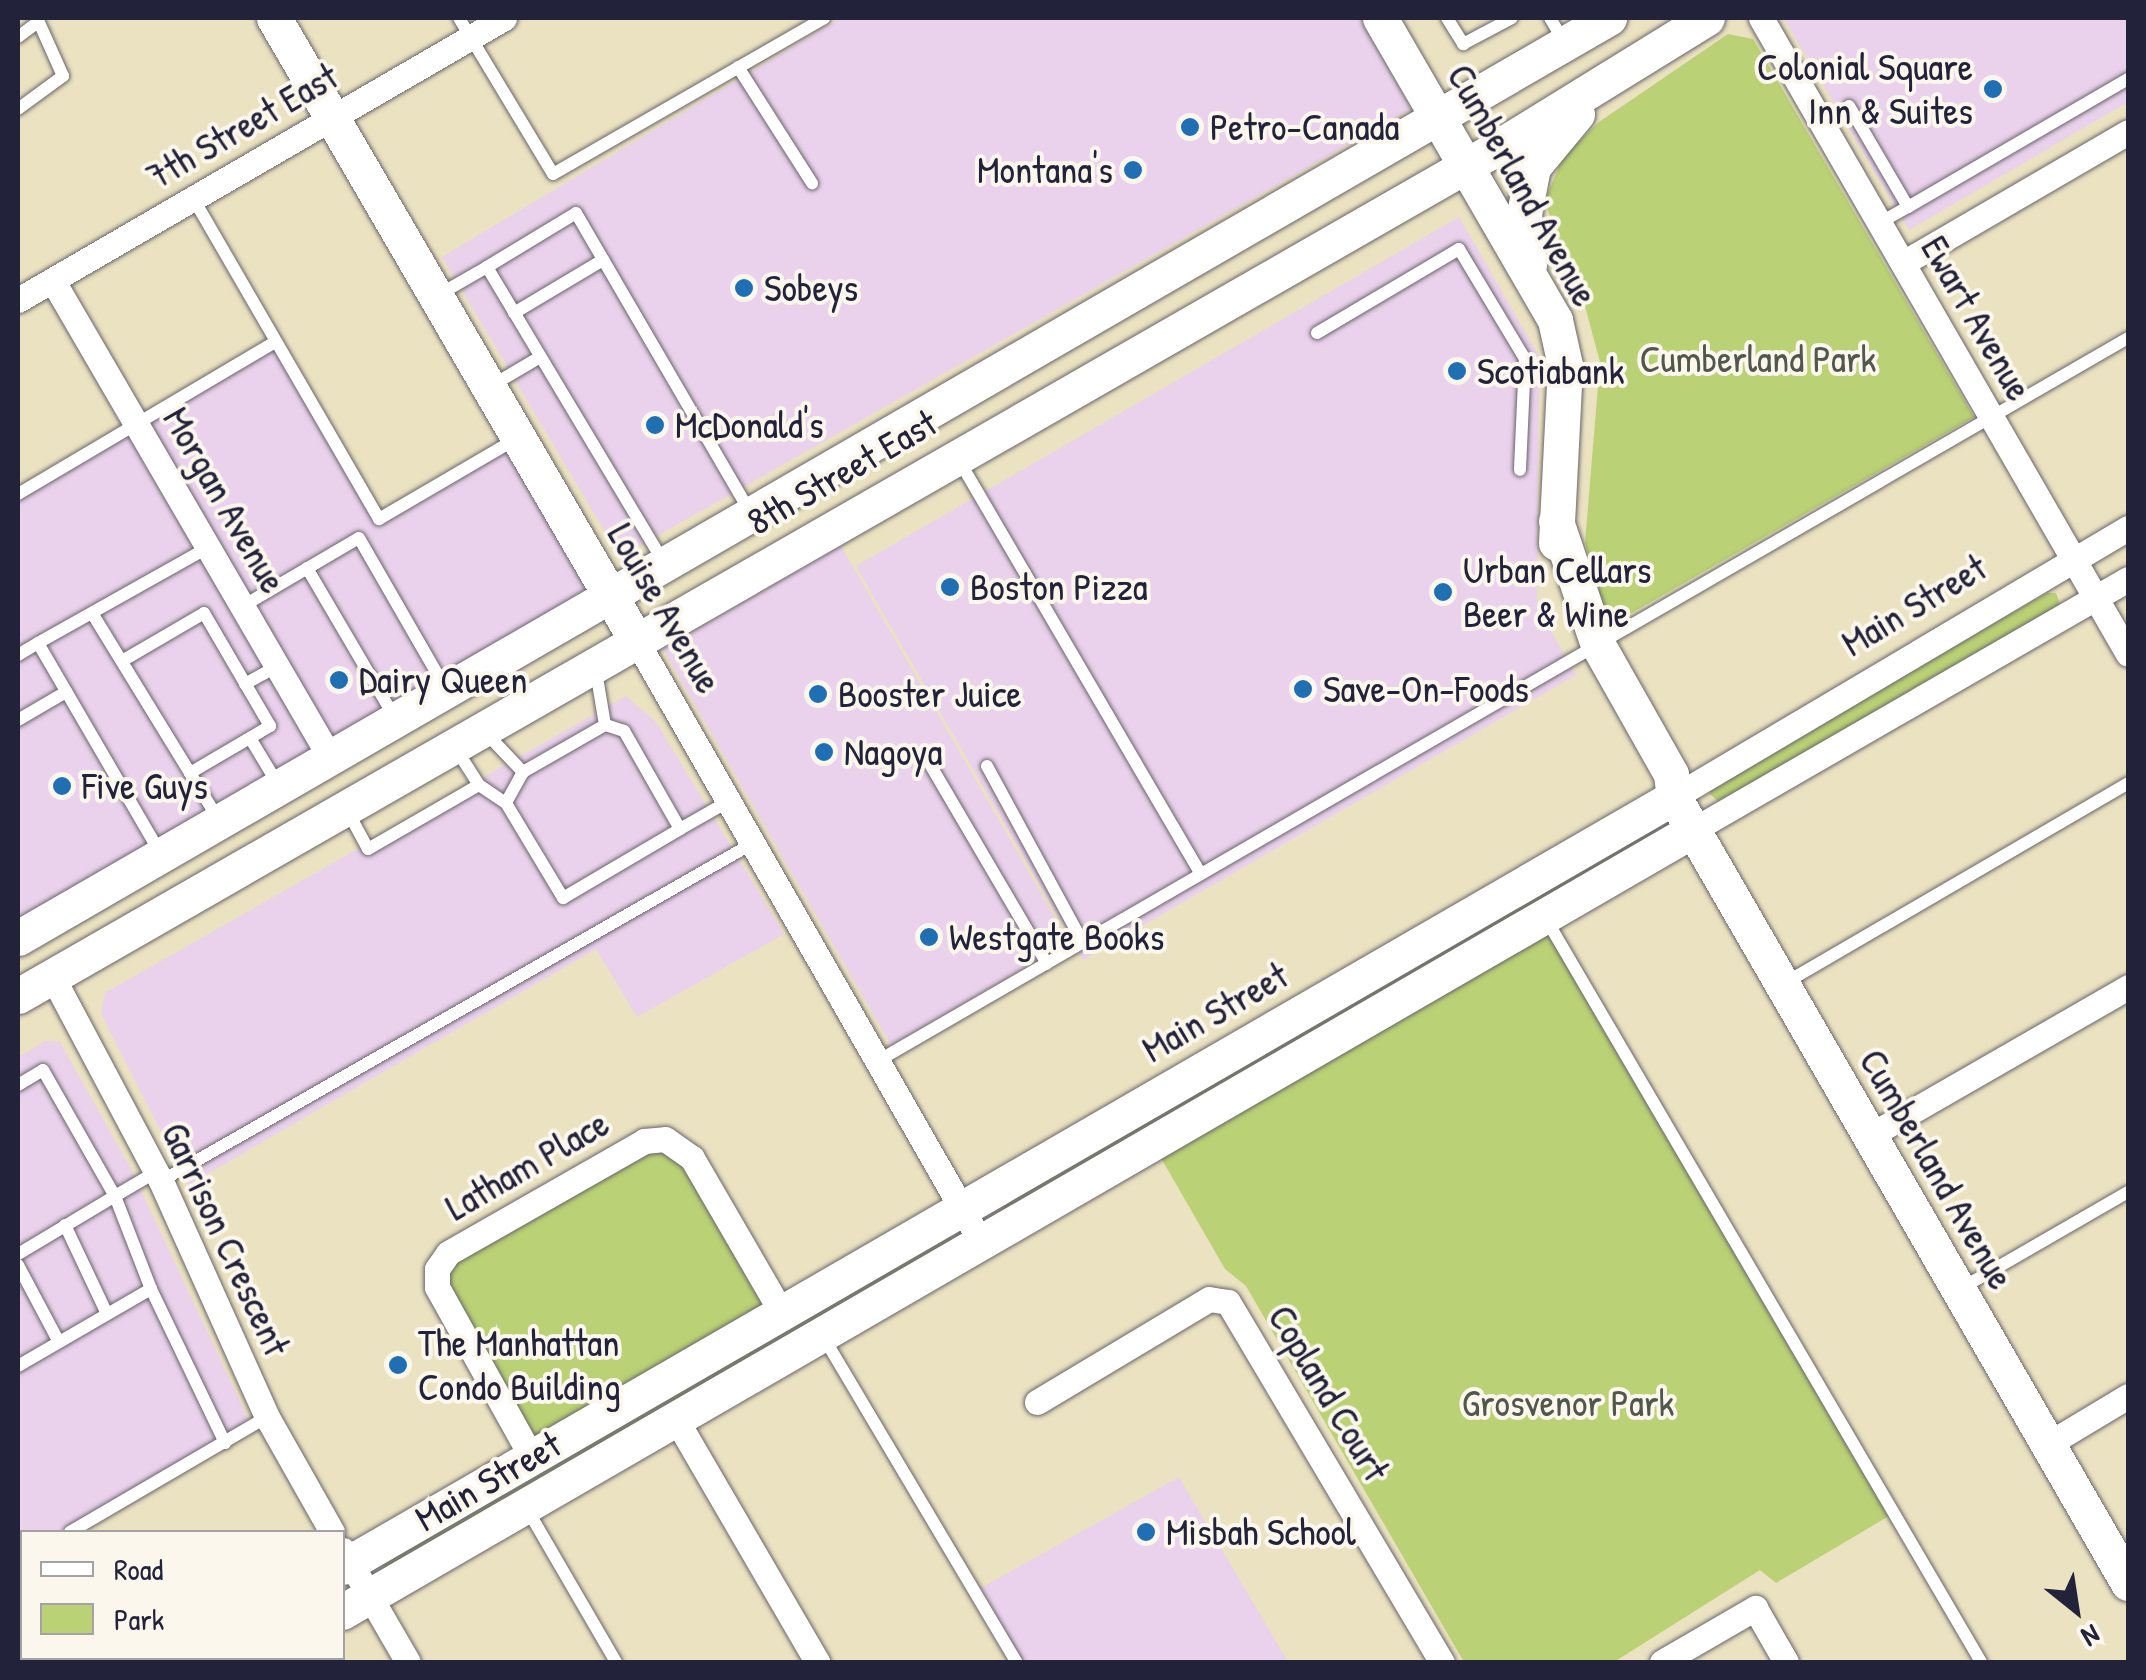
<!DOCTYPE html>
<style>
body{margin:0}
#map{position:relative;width:2146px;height:1680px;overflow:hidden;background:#ebe2c1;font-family:"Patrick Hand",sans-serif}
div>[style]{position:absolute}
.built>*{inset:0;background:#ead1ec}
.green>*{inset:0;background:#bad175}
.roads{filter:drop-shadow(0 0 2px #68656a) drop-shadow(0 0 2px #68656a)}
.lane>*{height:12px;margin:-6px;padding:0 6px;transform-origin:6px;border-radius:6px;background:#fff}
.street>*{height:25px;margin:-12.5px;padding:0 12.5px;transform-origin:12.5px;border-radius:12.5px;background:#fff}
.secondary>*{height:35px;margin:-17.5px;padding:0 17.5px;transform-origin:17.5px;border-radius:17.5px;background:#fff}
.dots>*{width:28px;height:28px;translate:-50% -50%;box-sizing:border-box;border:5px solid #fbf7ec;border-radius:50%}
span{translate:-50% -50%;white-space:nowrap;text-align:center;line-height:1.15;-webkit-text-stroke:8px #fbf7ec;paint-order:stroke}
.poi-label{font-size:38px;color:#22223b}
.right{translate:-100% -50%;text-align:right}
.left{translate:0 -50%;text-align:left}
.street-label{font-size:38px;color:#22223b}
.park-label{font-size:38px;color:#50574c}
.frame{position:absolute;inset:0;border:20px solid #22223b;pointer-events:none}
.legend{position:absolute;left:20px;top:1530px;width:325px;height:130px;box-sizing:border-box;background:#fbf7ec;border:2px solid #a4a2a5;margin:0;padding:12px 18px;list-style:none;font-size:30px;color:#22223b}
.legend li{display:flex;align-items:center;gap:20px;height:50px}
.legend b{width:50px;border:2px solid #a4a2a5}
.north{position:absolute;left:2026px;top:1560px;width:100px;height:100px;-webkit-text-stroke:8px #fbf7ec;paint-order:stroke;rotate:150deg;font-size:28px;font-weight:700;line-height:40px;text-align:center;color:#22223b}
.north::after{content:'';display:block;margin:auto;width:35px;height:45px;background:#22223b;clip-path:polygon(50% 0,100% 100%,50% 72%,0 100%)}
</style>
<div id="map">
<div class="built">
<div style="clip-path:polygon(841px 18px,1359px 18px,1411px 109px,620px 557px,442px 257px)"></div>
<div style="clip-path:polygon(2128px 18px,2128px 102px,1909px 230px,1785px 20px)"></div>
<div style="clip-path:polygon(1459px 217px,1539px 356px,1537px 607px,1576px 675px,1083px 960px,856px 566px)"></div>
<div style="clip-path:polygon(275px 342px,379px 518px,518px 439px,611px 597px,18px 938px,18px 494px)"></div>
<div style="clip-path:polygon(841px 546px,1069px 942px,891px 1045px,663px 649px)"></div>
<div style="clip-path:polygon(626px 696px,656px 722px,784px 934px,637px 1017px,596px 949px,188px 1185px,101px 1014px,105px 993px)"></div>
<div style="clip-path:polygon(45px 1041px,60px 1042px,130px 1167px,250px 1423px,59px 1532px,22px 1532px,18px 1556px,18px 1057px)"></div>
<div style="clip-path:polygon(1179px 1477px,1288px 1662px,1023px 1662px,981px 1588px)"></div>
</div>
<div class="green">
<div style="clip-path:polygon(1728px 34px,1753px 39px,1974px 417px,1609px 626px,1585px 543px,1600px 362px,1577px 276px,1560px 251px,1545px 200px,1563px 157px,1599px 122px)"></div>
<div style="clip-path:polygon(2047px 593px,2056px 593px,2060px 604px,1720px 803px,1710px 794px,1711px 787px)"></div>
<div style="clip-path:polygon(1652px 824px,1658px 836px,1006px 1213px,1000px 1204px)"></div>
<div style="clip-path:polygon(1547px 932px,1889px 1516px,1776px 1583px,1760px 1570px,1614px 1662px,1464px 1662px,1246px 1286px,1225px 1269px,1161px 1158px)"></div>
<div style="clip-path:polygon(665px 1139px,780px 1310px,531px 1456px,437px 1287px,448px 1253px)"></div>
<div style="clip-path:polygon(947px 1233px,952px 1240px,385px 1569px,381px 1563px)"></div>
</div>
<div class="roads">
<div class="lane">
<div style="left:459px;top:18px;width:182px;rotate:58.9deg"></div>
<div style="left:553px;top:174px;width:313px;rotate:-29.9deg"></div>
<div style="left:1447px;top:18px;width:31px;rotate:58deg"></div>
<div style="left:1463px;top:44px;width:55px;rotate:-28deg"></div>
<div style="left:1550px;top:18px;width:26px;rotate:59deg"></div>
<div style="left:18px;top:37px;width:25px;rotate:-37deg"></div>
<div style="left:738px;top:67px;width:138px;rotate:57.5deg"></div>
<div style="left:1849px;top:106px;width:117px;rotate:59.7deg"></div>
<div style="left:1908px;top:207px;width:255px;rotate:-30.2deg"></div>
<div style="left:18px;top:109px;width:56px;rotate:-36.3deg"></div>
<div style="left:63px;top:76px;width:64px;rotate:-114.1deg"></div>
<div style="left:193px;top:198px;width:371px;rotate:59.9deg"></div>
<div style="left:379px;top:519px;width:156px;rotate:-30.3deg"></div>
<div style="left:1879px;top:223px;width:33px;rotate:-29deg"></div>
<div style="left:487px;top:267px;width:104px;rotate:-31.2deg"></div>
<div style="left:576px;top:213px;width:344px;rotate:59.8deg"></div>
<div style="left:440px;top:294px;width:54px;rotate:-29.9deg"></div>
<div style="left:487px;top:267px;width:345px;rotate:59.1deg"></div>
<div style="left:514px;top:313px;width:104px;rotate:-30.8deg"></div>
<div style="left:1317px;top:333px;width:165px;rotate:-30.6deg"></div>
<div style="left:1459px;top:249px;width:128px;rotate:59deg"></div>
<div style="left:1525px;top:359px;width:111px;rotate:92.6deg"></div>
<div style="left:491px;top:386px;width:57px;rotate:-30.6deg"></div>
<div style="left:960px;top:462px;width:477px;rotate:59.7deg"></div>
<div style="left:18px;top:494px;width:299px;rotate:-30.6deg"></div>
<div style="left:307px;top:568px;width:174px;rotate:59.6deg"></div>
<div style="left:243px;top:606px;width:134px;rotate:-30.4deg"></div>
<div style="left:359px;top:538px;width:174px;rotate:60.1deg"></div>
<div style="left:92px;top:613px;width:243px;rotate:58.5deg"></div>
<div style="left:38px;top:643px;width:196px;rotate:-29.3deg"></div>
<div style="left:18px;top:655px;width:23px;rotate:-31deg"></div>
<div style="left:38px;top:643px;width:244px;rotate:59.8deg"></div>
<div style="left:122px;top:661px;width:95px;rotate:-30.3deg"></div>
<div style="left:204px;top:613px;width:131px;rotate:59.7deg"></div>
<div style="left:270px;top:726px;width:93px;rotate:149.6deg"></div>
<div style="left:245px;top:684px;width:37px;rotate:-29deg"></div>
<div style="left:18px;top:720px;width:56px;rotate:-30.3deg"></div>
<div style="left:484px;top:731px;width:57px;rotate:46.4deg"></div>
<div style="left:523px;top:772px;width:95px;rotate:-29.8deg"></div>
<div style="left:605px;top:725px;width:55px;rotate:-99.5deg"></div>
<div style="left:250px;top:738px;width:56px;rotate:58.9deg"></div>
<div style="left:456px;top:749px;width:43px;rotate:57.4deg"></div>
<div style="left:931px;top:766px;width:229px;rotate:59.6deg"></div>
<div style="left:987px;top:766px;width:201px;rotate:61.5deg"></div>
<div style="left:523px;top:772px;width:35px;rotate:119deg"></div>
<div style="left:506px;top:803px;width:111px;rotate:59deg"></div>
<div style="left:563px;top:898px;width:136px;rotate:-30.5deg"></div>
<div style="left:680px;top:829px;width:113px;rotate:-119.7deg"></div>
<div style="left:624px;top:731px;width:20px;rotate:-162deg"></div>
<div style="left:348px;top:812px;width:42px;rotate:61.6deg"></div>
<div style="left:368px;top:849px;width:128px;rotate:-30deg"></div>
<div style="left:479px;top:785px;width:32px;rotate:34deg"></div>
<div style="left:680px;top:829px;width:56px;rotate:-29.7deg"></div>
<div style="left:1546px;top:919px;width:861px;rotate:59.65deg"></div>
<div style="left:1785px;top:983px;width:397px;rotate:-30.2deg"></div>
<div style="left:876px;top:1062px;width:1446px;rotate:-30.04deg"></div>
<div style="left:18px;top:1085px;width:29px;rotate:-31deg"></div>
<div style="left:43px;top:1070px;width:145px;rotate:60.3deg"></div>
<div style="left:115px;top:1196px;width:113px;rotate:149.1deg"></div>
<div style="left:161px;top:1181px;width:682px;rotate:-29.72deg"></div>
<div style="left:65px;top:1225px;width:98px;rotate:64.7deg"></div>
<div style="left:18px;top:1265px;width:87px;rotate:62deg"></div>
<div style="left:151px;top:1289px;width:171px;rotate:64.3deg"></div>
<div style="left:1960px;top:1289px;width:194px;rotate:-30deg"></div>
<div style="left:824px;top:1338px;width:377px;rotate:59.3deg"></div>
<div style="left:18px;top:1366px;width:154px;rotate:-30.1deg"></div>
<div style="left:151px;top:1289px;width:100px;rotate:-111.2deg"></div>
<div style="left:115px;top:1196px;width:48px;rotate:-30.3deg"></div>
<div style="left:527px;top:1509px;width:177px;rotate:59.8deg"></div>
<div style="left:70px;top:1532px;width:228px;rotate:-30.3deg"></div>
<div style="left:18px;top:1563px;width:5px;rotate:-37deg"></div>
</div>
<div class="street">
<div style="left:1761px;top:18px;width:734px;rotate:60.01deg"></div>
<div style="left:1903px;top:263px;width:260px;rotate:-30.2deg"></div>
<div style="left:53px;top:281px;width:553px;rotate:59.82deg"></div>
<div style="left:18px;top:300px;width:562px;rotate:-30.12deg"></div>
<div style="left:636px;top:640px;width:694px;rotate:60.18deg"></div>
<div style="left:1674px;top:797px;width:528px;rotate:-30.65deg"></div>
<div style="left:1693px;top:830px;width:502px;rotate:-29.99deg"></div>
<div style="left:52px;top:976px;width:232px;rotate:62deg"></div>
<div style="left:161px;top:1181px;width:259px;rotate:65.8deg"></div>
<div style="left:267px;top:1417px;width:132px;rotate:60.5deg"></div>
<div style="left:1869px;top:1136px;width:299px;rotate:-29.9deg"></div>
<div style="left:1037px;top:1402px;width:200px;rotate:-30.9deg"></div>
<div style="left:1209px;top:1299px;width:19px;rotate:9deg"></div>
<div style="left:1228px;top:1302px;width:419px;rotate:59.3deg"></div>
<div style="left:677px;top:1421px;width:279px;rotate:59.8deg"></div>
<div style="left:2048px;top:1444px;width:93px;rotate:-31deg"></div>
<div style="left:531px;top:1456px;width:193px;rotate:-119.1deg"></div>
<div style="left:437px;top:1287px;width:18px;rotate:-90deg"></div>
<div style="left:437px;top:1269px;width:19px;rotate:-55deg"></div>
<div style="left:448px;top:1253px;width:226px;rotate:-29.7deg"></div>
<div style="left:644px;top:1141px;width:21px;rotate:-5deg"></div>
<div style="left:665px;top:1139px;width:33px;rotate:35deg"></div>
<div style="left:692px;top:1158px;width:176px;rotate:59.9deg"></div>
<div style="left:343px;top:1550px;width:129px;rotate:59.9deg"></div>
<div style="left:1662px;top:1662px;width:108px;rotate:-30.1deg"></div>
<div style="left:1755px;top:1608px;width:62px;rotate:60.1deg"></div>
</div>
<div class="secondary">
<div style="left:274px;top:18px;width:720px;rotate:59.8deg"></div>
<div style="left:1380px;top:18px;width:349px;rotate:59.9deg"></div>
<div style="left:1555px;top:320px;width:46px;rotate:77.5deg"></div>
<div style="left:1565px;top:365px;width:178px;rotate:92.9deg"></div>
<div style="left:1529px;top:265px;width:51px;rotate:-95.6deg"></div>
<div style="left:1524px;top:214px;width:48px;rotate:-79.2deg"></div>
<div style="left:1533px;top:167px;width:69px;rotate:-50.3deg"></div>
<div style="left:1556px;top:521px;width:131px;rotate:71.3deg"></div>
<div style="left:1598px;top:645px;width:148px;rotate:60.5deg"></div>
<div style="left:1671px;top:774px;width:23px;rotate:83deg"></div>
<div style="left:1674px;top:797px;width:908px;rotate:59.99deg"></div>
<div style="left:18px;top:938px;width:1838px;rotate:-30.04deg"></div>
<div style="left:18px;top:996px;width:1697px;rotate:-29.83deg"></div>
<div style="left:1490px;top:152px;width:255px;rotate:-31.7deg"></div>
<div style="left:342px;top:1567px;width:1539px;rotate:-30.03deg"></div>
<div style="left:342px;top:1612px;width:1561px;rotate:-30.06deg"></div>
<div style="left:178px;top:1662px;width:10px;rotate:-24deg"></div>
<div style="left:255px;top:1662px;width:10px;rotate:-24deg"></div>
</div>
</div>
<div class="dots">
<div style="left:1993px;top:89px;background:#1f6fb2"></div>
<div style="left:1190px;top:127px;background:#1f6fb2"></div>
<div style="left:1133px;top:170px;background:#1f6fb2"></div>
<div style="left:744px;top:288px;background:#1f6fb2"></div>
<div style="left:1457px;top:371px;background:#1f6fb2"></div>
<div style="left:655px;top:425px;background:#1f6fb2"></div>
<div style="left:950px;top:587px;background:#1f6fb2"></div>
<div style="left:1443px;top:592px;background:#1f6fb2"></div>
<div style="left:339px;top:680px;background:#1f6fb2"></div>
<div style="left:1303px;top:689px;background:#1f6fb2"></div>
<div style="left:818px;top:694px;background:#1f6fb2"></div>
<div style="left:824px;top:752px;background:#1f6fb2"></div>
<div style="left:62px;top:786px;background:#1f6fb2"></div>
<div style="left:929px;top:937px;background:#1f6fb2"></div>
<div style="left:398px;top:1365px;background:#1f6fb2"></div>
<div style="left:1146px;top:1532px;background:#1f6fb2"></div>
</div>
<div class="poi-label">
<span class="right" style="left:1973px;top:89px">Colonial Square<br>Inn &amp; Suites</span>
<span class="left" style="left:1210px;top:127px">Petro-Canada</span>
<span class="right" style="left:1113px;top:170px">Montana's</span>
<span class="left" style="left:764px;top:288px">Sobeys</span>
<span class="left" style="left:1477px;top:371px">Scotiabank</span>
<span class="left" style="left:675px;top:425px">McDonald's</span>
<span class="left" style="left:1463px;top:592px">Urban Cellars<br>Beer &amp; Wine</span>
<span class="left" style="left:970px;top:587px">Boston Pizza</span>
<span class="left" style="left:359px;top:680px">Dairy Queen</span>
<span class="left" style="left:1323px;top:689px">Save-On-Foods</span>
<span class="left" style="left:838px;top:694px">Booster Juice</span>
<span class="left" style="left:844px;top:752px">Nagoya</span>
<span class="left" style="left:82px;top:786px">Five Guys</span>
<span class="left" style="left:949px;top:937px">Westgate Books</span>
<span class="left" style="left:418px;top:1365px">The Manhattan<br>Condo Building</span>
<span class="left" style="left:1166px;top:1532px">Misbah School</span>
</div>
<div class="street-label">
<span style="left:242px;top:126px;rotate:-30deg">7th Street East</span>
<span style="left:1523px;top:185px;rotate:61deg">Cumberland Avenue</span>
<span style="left:1977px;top:318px;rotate:60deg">Ewart Avenue</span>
<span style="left:842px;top:472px;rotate:-30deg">8th Street East</span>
<span style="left:225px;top:500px;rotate:60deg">Morgan Avenue</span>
<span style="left:1914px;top:605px;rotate:-31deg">Main Street</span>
<span style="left:665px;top:608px;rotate:60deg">Louise Avenue</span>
<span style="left:1215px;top:1012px;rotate:-30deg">Main Street</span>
<span style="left:527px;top:1165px;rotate:-30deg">Latham Place</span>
<span style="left:1937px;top:1169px;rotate:60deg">Cumberland Avenue</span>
<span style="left:226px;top:1239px;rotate:65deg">Garrison Crescent</span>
<span style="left:1329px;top:1393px;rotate:59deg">Copland Court</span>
<span style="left:488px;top:1481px;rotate:-30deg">Main Street</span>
</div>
<div class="park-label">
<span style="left:1758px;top:359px">Cumberland Park</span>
<span style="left:1568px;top:1403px">Grosvenor Park</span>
</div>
<div class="frame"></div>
<ul class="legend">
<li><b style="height:12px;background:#fff"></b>Road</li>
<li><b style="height:28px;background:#bad175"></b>Park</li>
</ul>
<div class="north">N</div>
</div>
